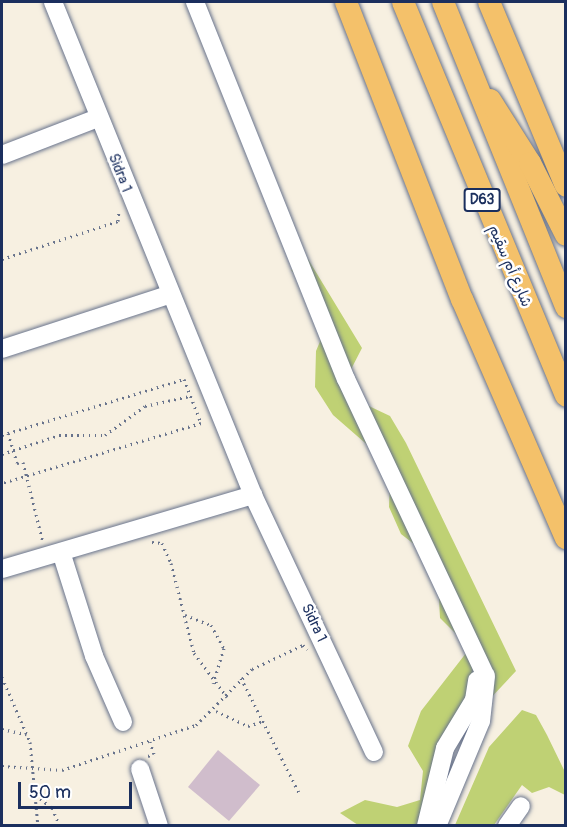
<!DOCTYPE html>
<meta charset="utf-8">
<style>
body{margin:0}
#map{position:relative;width:567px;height:827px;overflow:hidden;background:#f7f0e1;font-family:Pangolin,"Playpen Sans Arabic",sans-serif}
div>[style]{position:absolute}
.industrial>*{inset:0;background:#d0bdcc}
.green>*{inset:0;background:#bfd174}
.path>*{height:3px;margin-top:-1.5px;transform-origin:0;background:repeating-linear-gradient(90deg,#68738c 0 1.5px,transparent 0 6px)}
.roads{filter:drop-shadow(0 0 2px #68738c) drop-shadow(0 0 2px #68738c)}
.minor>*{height:18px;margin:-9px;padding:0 9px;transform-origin:9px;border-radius:9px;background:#fff}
.major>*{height:22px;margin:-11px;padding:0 11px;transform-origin:11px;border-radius:11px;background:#f4c16a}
span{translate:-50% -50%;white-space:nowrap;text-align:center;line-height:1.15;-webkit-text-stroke:5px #fff;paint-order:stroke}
.shield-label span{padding:2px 4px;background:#fff;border:2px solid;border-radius:4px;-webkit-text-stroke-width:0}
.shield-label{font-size:14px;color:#1b2f5e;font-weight:700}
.street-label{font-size:15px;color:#1b2f5e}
.frame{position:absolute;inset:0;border:3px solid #1b2f5e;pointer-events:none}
.scale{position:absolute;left:18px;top:782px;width:114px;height:27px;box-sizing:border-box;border:3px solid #1b2f5e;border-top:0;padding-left:8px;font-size:18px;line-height:21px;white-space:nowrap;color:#1b2f5e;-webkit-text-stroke:4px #fff;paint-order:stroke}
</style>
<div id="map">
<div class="industrial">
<div style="clip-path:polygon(218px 750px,260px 785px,229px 821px,188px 787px)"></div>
</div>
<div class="green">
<div style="clip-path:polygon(308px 259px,362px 348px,345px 381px,354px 399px,390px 416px,406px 443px,516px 671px,455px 736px,435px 825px,358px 825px,340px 813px,365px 800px,397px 807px,420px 800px,423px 771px,408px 746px,421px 711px,470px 648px,440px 618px,438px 581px,428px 555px,401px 534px,389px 507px,390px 476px,372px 449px,333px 415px,315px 387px,316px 351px,327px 325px,313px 295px,291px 270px)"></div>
<div style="clip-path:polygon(522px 710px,536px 715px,547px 735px,565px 772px,565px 795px,549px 787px,532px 793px,522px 785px,494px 825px,455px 825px,489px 747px)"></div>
</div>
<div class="path">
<div style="left:2px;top:259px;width:122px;rotate:-18.1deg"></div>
<div style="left:118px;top:221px;width:11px;rotate:-85deg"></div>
<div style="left:8px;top:433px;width:31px;rotate:73deg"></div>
<div style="left:17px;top:463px;width:6px;rotate:-9deg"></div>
<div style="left:23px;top:462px;width:82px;rotate:76deg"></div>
<div style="left:2px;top:435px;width:190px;rotate:-17.1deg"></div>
<div style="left:184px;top:379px;width:47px;rotate:68.9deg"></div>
<div style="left:201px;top:423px;width:208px;rotate:163.2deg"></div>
<div style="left:2px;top:454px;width:60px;rotate:-18.4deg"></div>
<div style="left:59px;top:435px;width:46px"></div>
<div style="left:105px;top:435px;width:49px;rotate:-35.9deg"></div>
<div style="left:145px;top:406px;width:46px;rotate:-12.5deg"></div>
<div style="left:152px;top:542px;width:10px;rotate:6deg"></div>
<div style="left:162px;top:543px;width:22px;rotate:66deg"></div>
<div style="left:171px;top:563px;width:93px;rotate:75.7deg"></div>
<div style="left:194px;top:653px;width:55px;rotate:53.1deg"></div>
<div style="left:185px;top:615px;width:28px;rotate:21deg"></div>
<div style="left:211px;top:625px;width:26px;rotate:61deg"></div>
<div style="left:224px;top:648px;width:37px;rotate:107deg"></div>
<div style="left:2px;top:677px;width:71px;rotate:66.7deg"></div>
<div style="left:30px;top:742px;width:84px;rotate:84.6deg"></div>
<div style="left:241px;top:678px;width:131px;rotate:63.2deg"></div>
<div style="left:216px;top:711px;width:35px;rotate:25deg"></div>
<div style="left:248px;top:726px;width:16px;rotate:-18deg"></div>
<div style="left:2px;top:729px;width:25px;rotate:12deg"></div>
<div style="left:148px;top:756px;width:6px;rotate:-18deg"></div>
<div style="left:154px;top:754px;width:13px;rotate:-108deg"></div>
<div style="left:2px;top:766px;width:60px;rotate:3.8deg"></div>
<div style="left:62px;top:770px;width:141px;rotate:-18.6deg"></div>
<div style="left:196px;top:725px;width:79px;rotate:-45deg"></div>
<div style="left:252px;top:669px;width:56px;rotate:-25.2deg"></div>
<div style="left:303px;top:645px;width:6px;rotate:45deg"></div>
<div style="left:31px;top:791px;width:27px;rotate:39deg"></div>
<div style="left:52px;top:808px;width:20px;rotate:66deg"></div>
</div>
<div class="roads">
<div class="minor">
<div style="left:53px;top:2px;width:532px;rotate:67.92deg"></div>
<div style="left:253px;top:495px;width:284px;rotate:64.8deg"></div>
<div style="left:195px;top:2px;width:406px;rotate:68.2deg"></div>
<div style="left:346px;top:379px;width:328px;rotate:64.8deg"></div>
<div style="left:486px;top:676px;width:45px;rotate:96.3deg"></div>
<div style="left:481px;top:721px;width:114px;rotate:112.7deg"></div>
<div style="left:2px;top:155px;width:103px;rotate:-21.1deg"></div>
<div style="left:2px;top:349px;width:175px;rotate:-18deg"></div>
<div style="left:62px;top:555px;width:106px;rotate:72.4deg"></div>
<div style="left:94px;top:656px;width:72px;rotate:66.3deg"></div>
<div style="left:2px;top:569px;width:262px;rotate:-16.4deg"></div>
<div style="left:140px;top:769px;width:60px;rotate:71.6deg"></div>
<div style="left:426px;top:826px;width:80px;rotate:-76.3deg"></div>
<div style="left:445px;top:748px;width:56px;rotate:-58.9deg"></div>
<div style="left:474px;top:700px;width:20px;rotate:-81deg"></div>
<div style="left:507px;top:826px;width:24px;rotate:-55deg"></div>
</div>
<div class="major">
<div style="left:346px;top:2px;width:319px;rotate:68.7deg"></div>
<div style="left:462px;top:299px;width:261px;rotate:66.5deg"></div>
<div style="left:403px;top:2px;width:426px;rotate:67.5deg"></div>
<div style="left:443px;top:2px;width:329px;rotate:68deg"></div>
<div style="left:489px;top:2px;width:199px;rotate:67.3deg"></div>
<div style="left:490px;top:100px;width:75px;rotate:57.6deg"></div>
<div style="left:530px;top:163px;width:80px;rotate:63.4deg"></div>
</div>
</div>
<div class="shield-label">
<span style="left:482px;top:200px">D63</span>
</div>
<div class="street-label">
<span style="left:120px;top:173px;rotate:69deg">Sidra 1</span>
<span style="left:510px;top:266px;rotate:67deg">شارع أم سقيم</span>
<span style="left:314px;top:623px;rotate:65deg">Sidra 1</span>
</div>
<div class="frame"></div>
<div class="scale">50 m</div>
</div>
